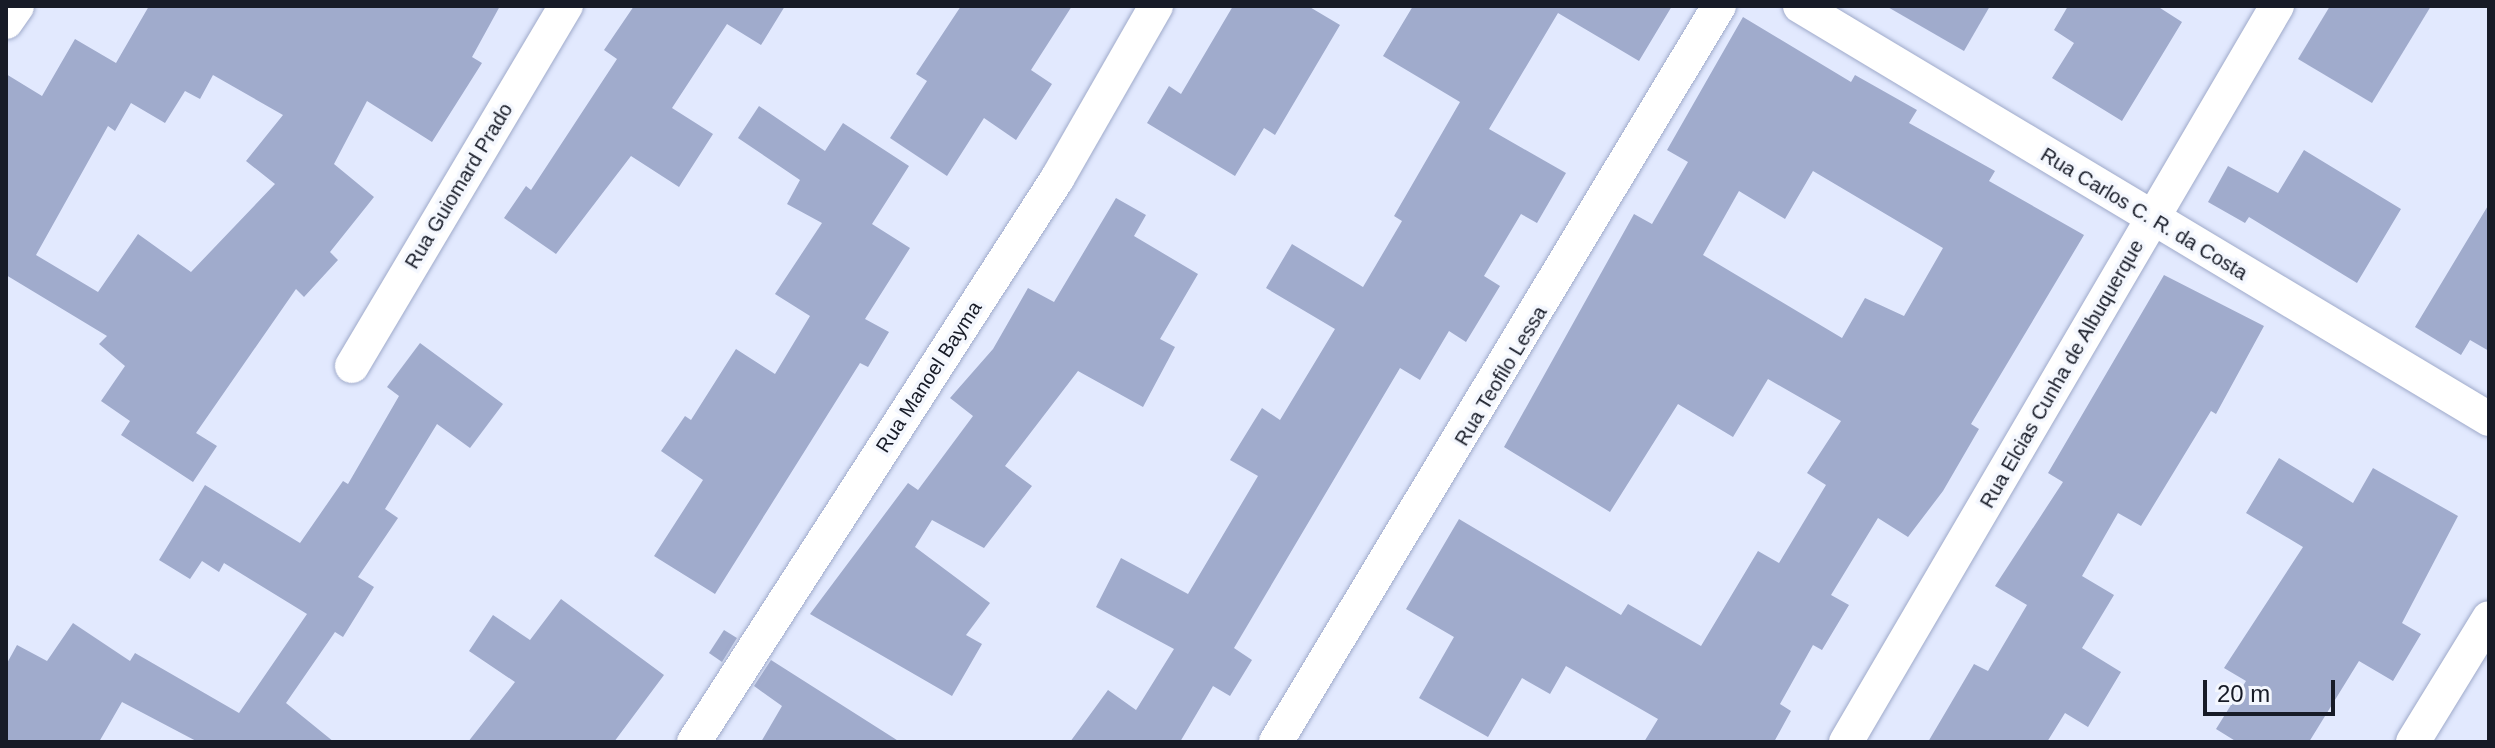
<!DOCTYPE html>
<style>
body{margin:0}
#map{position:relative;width:2495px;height:748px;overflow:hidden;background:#e2e9fe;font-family:Arial,sans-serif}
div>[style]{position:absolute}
.building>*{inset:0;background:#a0abcc}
.roads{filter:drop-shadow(0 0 2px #9faaca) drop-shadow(0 0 2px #9faaca)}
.street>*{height:34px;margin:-17px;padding:0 17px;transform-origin:17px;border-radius:17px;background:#fff}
span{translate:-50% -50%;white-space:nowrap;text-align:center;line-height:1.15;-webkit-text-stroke:7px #f4f7fe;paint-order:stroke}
.street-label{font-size:20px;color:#171b27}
.frame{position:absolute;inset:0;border:8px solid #171b27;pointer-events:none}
.scale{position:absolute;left:2203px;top:680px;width:132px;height:36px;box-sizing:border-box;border:4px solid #171b27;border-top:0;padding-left:10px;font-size:24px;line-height:28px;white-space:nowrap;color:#171b27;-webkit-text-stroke:6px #f4f7fe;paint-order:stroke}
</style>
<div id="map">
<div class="building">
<div style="clip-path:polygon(evenodd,149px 6px,500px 6px,472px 57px,482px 63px,432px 142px,367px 101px,334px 164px,374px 197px,330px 252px,338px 260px,304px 297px,296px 289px,196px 433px,217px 446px,193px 482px,121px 435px,130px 421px,101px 401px,125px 366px,99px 344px,107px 336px,6px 275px,6px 74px,42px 96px,75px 39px,116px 63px,149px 6px,213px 75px,283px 115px,246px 161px,275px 184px,191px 272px,138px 234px,98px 292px,36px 255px,108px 126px,115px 131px,131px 103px,165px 123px,185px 91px,200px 99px,213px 75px)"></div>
<div style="clip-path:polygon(634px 6px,785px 6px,761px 45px,727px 24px,672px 108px,713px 134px,679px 187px,631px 156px,556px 254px,504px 218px,526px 186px,531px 190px,617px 59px,604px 50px)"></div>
<div style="clip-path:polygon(961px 6px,1072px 6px,1031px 70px,1052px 84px,1016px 140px,984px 118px,947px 176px,890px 138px,927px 81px,916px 74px)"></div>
<div style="clip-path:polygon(1233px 6px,1308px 6px,1340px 25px,1275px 135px,1264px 128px,1235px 176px,1147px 123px,1169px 86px,1181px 94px)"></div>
<div style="clip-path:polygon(1413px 6px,1672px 6px,1639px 61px,1558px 13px,1489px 129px,1566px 173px,1537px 223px,1521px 214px,1484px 276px,1500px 286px,1466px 342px,1449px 331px,1420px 380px,1400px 368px,1234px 648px,1252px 660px,1230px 696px,1213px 686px,1180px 742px,1070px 742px,1108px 690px,1136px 710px,1174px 649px,1096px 607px,1121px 558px,1188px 594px,1258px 476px,1230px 460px,1262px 408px,1280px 420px,1335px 329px,1266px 288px,1292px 244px,1363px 287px,1402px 221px,1394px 216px,1460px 102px,1383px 56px)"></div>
<div style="clip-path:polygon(1886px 6px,1990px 6px,1964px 51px)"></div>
<div style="clip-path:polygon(2068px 6px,2157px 6px,2182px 22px,2122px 121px,2052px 78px,2074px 43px,2054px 30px)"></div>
<div style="clip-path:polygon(2330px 6px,2431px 6px,2372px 103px,2298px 59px)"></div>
<div style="clip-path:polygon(evenodd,1743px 17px,1851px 82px,1855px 75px,1917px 110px,1909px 123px,1995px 171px,1989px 181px,2084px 235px,1971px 424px,1979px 429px,1943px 491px,1908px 537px,1878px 518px,1831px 595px,1849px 605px,1822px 650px,1813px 645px,1780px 704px,1791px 711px,1774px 742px,1644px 742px,1658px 719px,1566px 666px,1550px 694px,1522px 678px,1488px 737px,1419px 698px,1454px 637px,1406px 609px,1459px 519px,1621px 615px,1628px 604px,1701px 646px,1758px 551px,1779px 563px,1826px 485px,1807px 473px,1841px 421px,1768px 379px,1733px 437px,1678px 404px,1610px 512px,1504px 447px,1634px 214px,1652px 224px,1688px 162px,1667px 150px,1743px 17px,1813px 171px,1943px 248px,1904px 316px,1865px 298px,1842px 338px,1703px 255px,1739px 191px,1785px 219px,1813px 171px)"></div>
<div style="clip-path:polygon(759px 106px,825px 151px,843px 123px,909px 166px,872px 224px,910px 248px,865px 319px,889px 332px,868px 367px,860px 363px,715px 594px,654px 556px,703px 480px,661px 451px,685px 416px,691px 420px,736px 349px,775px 374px,810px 316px,775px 294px,822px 223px,787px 204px,800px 180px,738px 138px)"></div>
<div style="clip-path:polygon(2304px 150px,2401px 209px,2357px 283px,2249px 217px,2245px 223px,2208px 202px,2228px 166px,2278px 193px)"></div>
<div style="clip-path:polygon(1116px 198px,1146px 215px,1134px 236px,1198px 274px,1160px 339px,1175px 347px,1143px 407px,1078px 371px,1005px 466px,1032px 486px,984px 548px,932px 520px,915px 547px,990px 603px,966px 635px,982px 644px,952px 696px,810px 614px,908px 483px,918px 490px,973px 416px,950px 398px,993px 349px,1028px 288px,1054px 302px)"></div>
<div style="clip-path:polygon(2489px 204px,2489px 351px,2470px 340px,2461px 355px,2415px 327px)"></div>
<div style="clip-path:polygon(2164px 275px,2264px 326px,2216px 414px,2211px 411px,2141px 526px,2118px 513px,2082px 576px,2114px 595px,2082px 648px,2121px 672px,2088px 727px,2065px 713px,2047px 742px,1928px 742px,1974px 664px,1988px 671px,2027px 605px,1995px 586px,2063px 482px,2048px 473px)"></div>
<div style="clip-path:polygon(420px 343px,503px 404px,470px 448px,437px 424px,385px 509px,398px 518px,358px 577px,374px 587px,343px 637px,335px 632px,286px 703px,334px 742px,198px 742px,122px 702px,99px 742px,6px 742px,6px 665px,17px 645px,47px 661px,73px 623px,130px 661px,135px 653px,239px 713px,307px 614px,224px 563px,219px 572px,202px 561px,190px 579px,159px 560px,205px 485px,300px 543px,343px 481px,348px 484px,399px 396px,387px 387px)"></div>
<div style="clip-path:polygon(2279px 458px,2353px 503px,2373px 468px,2458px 516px,2402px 623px,2421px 634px,2393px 681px,2359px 661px,2309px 742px,2237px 742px,2216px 729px,2246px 681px,2224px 668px,2303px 547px,2246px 513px)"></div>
<div style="clip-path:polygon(561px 599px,664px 675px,614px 742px,468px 742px,515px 682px,469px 651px,493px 615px,530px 640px)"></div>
<div style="clip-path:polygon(724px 630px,737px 638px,722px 662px,709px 653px)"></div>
<div style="clip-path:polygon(771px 660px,900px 742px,761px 742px,782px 706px,754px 686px)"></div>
</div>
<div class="roads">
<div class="street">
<div style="left:1800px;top:6px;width:803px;rotate:30.94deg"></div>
<div style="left:6px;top:22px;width:19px;rotate:-55deg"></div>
<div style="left:352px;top:366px;width:419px;rotate:-59.3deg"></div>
<div style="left:694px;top:742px;width:670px;rotate:-57.19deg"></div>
<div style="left:1057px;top:179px;width:199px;rotate:-60.2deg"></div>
<div style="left:1276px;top:742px;width:859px;rotate:-58.96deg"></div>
<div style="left:1846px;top:742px;width:853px;rotate:-59.65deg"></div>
<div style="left:2413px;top:742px;width:145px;rotate:-58.5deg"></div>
</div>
</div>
<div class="street-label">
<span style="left:459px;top:186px;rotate:-59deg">Rua Guiomard Prado</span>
<span style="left:2144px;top:214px;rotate:31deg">Rua Carlos C. R. da Costa</span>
<span style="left:2062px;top:374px;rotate:-60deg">Rua Elcias Cunha de Albuquerque</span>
<span style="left:1501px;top:376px;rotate:-59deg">Rua Teofilo Lessa</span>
<span style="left:929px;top:377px;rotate:-57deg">Rua Manoel Bayma</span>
</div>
<div class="frame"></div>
<div class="scale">20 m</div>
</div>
